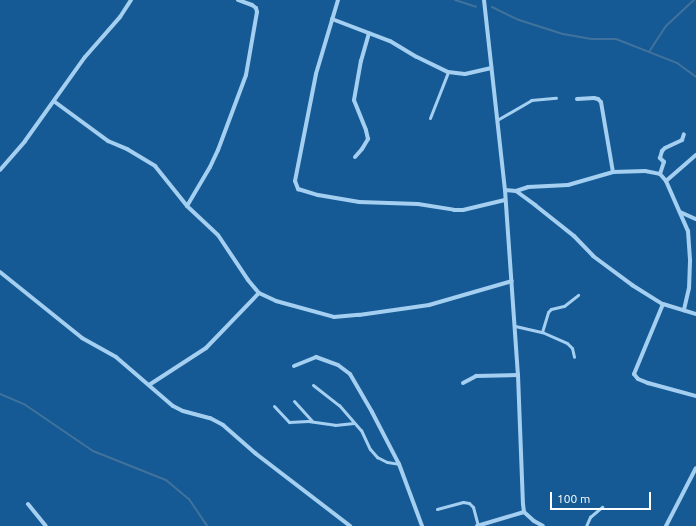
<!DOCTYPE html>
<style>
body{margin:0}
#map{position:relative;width:696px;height:526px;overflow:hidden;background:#155a94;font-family:Ubuntu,sans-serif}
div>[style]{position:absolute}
.stream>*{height:2px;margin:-1px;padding:0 1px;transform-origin:1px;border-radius:1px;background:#41729c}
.service>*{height:3px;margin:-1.5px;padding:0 1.5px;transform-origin:1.5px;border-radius:1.5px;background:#a4cff1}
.minor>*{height:4px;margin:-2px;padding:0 2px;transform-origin:2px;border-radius:2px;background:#a4cff1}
span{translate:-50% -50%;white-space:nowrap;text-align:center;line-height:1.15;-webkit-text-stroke:4px #155a94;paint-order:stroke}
.scale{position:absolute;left:550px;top:492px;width:101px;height:18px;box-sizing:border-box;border:2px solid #fff;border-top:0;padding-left:5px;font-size:12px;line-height:14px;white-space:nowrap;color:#fff;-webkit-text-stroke:3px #155a94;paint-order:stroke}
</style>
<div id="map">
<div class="stream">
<div style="left:455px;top:0;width:22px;rotate:18deg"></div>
<div style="left:492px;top:7px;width:30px;rotate:26deg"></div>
<div style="left:519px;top:20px;width:46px;rotate:17.7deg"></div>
<div style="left:563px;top:34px;width:29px;rotate:10deg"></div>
<div style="left:592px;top:39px;width:24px"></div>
<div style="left:616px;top:39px;width:66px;rotate:21.5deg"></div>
<div style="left:677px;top:63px;width:24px;rotate:36deg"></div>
<div style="left:649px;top:52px;width:31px;rotate:-57deg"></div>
<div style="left:666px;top:26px;width:38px;rotate:-43deg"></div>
<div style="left:0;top:394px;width:26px;rotate:23deg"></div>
<div style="left:24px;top:404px;width:83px;rotate:34.3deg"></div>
<div style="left:93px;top:451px;width:79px;rotate:21.7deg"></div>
<div style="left:166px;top:480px;width:30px;rotate:40deg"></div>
<div style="left:189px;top:499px;width:32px;rotate:56deg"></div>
</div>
<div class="service">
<div style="left:430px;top:118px;width:49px;rotate:-68.6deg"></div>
<div style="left:497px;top:120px;width:39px;rotate:-30deg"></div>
<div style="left:531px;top:100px;width:25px;rotate:-5deg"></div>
<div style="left:515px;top:326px;width:28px;rotate:13deg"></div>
<div style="left:542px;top:332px;width:27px;rotate:24deg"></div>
<div style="left:567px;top:343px;width:7px;rotate:45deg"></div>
<div style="left:572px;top:348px;width:9px;rotate:77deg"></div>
<div style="left:542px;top:332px;width:21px;rotate:-73deg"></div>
<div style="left:548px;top:312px;width:4px;rotate:-45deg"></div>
<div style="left:551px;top:309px;width:13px;rotate:-13deg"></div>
<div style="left:564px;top:306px;width:18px;rotate:-38deg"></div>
<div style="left:313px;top:385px;width:33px;rotate:38deg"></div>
<div style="left:339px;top:405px;width:33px;rotate:49deg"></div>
<div style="left:361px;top:430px;width:21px;rotate:65deg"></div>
<div style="left:370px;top:449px;width:11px;rotate:49deg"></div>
<div style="left:377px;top:457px;width:11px;rotate:27deg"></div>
<div style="left:387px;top:462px;width:12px;rotate:9deg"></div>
<div style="left:294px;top:401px;width:27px;rotate:48deg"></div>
<div style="left:274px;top:406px;width:22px;rotate:47deg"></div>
<div style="left:289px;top:422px;width:19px;rotate:-3deg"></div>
<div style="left:308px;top:421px;width:27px;rotate:8deg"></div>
<div style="left:335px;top:425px;width:19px;rotate:-6deg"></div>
<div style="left:437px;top:509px;width:27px;rotate:-15deg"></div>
<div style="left:463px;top:502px;width:6px;rotate:9deg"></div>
<div style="left:469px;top:503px;width:6px;rotate:45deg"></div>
<div style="left:473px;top:507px;width:20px;rotate:75deg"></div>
<div style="left:586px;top:526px;width:10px;rotate:-66deg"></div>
<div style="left:590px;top:517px;width:16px;rotate:-40deg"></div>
</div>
<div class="minor">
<div style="left:338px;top:0;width:77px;rotate:106.6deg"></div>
<div style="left:316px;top:74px;width:109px;rotate:101.1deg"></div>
<div style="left:295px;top:181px;width:9px;rotate:69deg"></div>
<div style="left:298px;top:189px;width:21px;rotate:17deg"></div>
<div style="left:318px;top:195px;width:42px;rotate:9.7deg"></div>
<div style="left:359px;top:202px;width:59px;rotate:1.9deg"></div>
<div style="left:418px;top:204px;width:36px;rotate:9deg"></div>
<div style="left:454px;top:210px;width:9px"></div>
<div style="left:463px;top:210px;width:43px;rotate:-13.4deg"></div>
<div style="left:484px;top:0;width:191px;rotate:83.7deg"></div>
<div style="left:505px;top:190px;width:185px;rotate:86deg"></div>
<div style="left:518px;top:375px;width:129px;rotate:87.8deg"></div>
<div style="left:523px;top:504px;width:8px;rotate:83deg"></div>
<div style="left:524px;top:512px;width:13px;rotate:42deg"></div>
<div style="left:534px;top:521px;width:10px;rotate:29deg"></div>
<div style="left:332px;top:19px;width:62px;rotate:20.8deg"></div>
<div style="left:390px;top:41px;width:31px;rotate:31deg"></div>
<div style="left:417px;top:57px;width:34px;rotate:26deg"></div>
<div style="left:448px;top:72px;width:17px;rotate:7deg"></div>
<div style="left:465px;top:74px;width:27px;rotate:-13deg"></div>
<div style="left:577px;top:99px;width:17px;rotate:-3deg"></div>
<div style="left:594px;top:98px;width:4px;rotate:14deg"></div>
<div style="left:598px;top:99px;width:4px;rotate:45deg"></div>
<div style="left:601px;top:102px;width:71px;rotate:80.3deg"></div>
<div style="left:55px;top:102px;width:66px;rotate:36.3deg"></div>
<div style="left:108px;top:141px;width:21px;rotate:23deg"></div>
<div style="left:127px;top:149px;width:33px;rotate:31deg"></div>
<div style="left:155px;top:166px;width:51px;rotate:51.3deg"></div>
<div style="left:187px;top:206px;width:42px;rotate:43.1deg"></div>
<div style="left:218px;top:235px;width:54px;rotate:56.3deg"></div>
<div style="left:248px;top:280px;width:17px;rotate:50deg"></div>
<div style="left:259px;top:293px;width:19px;rotate:25deg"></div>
<div style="left:276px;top:301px;width:60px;rotate:15.4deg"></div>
<div style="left:334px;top:317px;width:25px;rotate:-5deg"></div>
<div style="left:359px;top:315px;width:71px;rotate:-8.1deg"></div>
<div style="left:429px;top:305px;width:86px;rotate:-16.1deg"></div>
<div style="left:355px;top:157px;width:11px;rotate:-49deg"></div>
<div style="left:362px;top:149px;width:12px;rotate:-59deg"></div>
<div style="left:368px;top:139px;width:9px;rotate:-103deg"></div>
<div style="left:366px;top:130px;width:32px;rotate:-112deg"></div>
<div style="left:354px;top:100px;width:40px;rotate:-80deg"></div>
<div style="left:361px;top:61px;width:29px;rotate:-74deg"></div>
<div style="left:0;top:170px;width:38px;rotate:-49deg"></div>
<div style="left:25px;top:141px;width:103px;rotate:-54.5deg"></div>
<div style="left:85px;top:57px;width:53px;rotate:-48.8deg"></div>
<div style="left:120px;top:17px;width:20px;rotate:-57deg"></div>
<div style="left:660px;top:174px;width:13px;rotate:-72deg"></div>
<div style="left:664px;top:162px;width:6px;rotate:-135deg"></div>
<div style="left:660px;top:158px;width:7px;rotate:-74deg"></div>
<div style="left:662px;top:151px;width:4px;rotate:-45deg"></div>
<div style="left:665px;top:148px;width:19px;rotate:-25deg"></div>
<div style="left:682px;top:140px;width:6px;rotate:-72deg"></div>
<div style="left:666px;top:181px;width:40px;rotate:-41deg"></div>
<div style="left:505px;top:190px;width:11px;rotate:5deg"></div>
<div style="left:516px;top:191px;width:24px;rotate:36deg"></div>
<div style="left:535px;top:205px;width:50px;rotate:38.5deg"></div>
<div style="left:574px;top:236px;width:28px;rotate:46deg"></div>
<div style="left:593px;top:256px;width:49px;rotate:36.6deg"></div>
<div style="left:632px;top:285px;width:36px;rotate:32deg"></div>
<div style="left:663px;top:304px;width:34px;rotate:17deg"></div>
<div style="left:516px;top:191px;width:13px;rotate:-18deg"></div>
<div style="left:528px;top:187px;width:40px;rotate:-2.9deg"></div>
<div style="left:568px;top:185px;width:47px;rotate:-16.1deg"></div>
<div style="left:613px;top:172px;width:32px;rotate:-2deg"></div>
<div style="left:645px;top:171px;width:15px;rotate:11deg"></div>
<div style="left:660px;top:174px;width:9px;rotate:49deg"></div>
<div style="left:666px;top:181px;width:55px;rotate:66.3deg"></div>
<div style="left:688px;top:231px;width:30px;rotate:86deg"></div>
<div style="left:690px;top:261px;width:27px;rotate:92deg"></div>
<div style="left:689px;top:288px;width:23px;rotate:103deg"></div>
<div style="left:187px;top:206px;width:45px;rotate:-59.5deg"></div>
<div style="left:210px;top:167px;width:19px;rotate:-65deg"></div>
<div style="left:218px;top:150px;width:80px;rotate:-69.5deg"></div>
<div style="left:246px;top:75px;width:64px;rotate:-80.1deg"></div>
<div style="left:257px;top:12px;width:4px;rotate:-104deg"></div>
<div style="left:256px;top:8px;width:5px;rotate:-143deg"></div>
<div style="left:252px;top:5px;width:15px;rotate:-160deg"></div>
<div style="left:680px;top:212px;width:17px;rotate:24deg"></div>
<div style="left:0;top:272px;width:105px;rotate:38.8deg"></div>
<div style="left:82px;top:338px;width:39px;rotate:29deg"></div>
<div style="left:116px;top:357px;width:75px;rotate:40.7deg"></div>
<div style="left:173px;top:406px;width:11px;rotate:27deg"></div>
<div style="left:183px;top:411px;width:28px;rotate:15deg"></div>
<div style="left:210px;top:418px;width:15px;rotate:28deg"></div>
<div style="left:223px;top:425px;width:43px;rotate:41.2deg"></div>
<div style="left:255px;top:453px;width:120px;rotate:37.5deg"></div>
<div style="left:663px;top:304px;width:76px;rotate:112.5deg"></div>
<div style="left:634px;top:374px;width:6px;rotate:51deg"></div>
<div style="left:638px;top:379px;width:11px;rotate:22deg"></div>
<div style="left:648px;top:383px;width:50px;rotate:15.2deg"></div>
<div style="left:294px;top:366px;width:24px;rotate:-22deg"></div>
<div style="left:316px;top:357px;width:23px;rotate:20deg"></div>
<div style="left:338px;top:365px;width:15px;rotate:37deg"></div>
<div style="left:350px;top:374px;width:44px;rotate:59.9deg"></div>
<div style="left:372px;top:412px;width:59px;rotate:62.6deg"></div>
<div style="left:399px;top:464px;width:66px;rotate:69.6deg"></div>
<div style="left:463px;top:383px;width:15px;rotate:-28deg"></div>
<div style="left:476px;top:376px;width:42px;rotate:-1.4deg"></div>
<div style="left:149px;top:385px;width:68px;rotate:-33deg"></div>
<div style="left:206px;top:348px;width:76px;rotate:-46.1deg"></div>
<div style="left:28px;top:504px;width:28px;rotate:51deg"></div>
<div style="left:477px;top:526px;width:49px;rotate:-16.6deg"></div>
<div style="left:666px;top:526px;width:65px;rotate:-62.7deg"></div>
</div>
<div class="scale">100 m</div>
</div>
